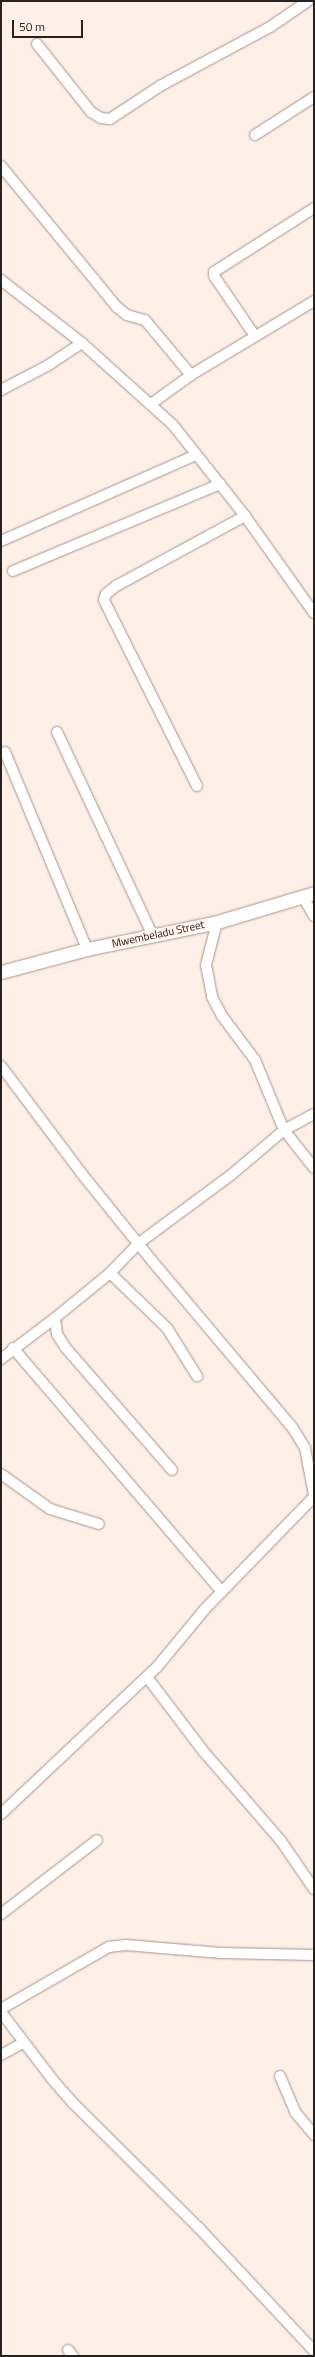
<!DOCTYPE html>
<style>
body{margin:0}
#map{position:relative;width:315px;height:2357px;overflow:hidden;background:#fff0e7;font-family:"Titillium Web",sans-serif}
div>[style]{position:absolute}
.roads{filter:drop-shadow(0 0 1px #a3958d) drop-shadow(0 0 1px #a3958d)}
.minor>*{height:10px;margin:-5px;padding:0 5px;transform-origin:5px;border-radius:5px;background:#fff}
.tertiary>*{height:13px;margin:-6.5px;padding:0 6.5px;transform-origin:6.5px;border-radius:6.5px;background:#fff}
span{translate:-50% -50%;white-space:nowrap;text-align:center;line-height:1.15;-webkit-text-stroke:3.5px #fff0e7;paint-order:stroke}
.street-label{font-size:11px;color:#27221f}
.frame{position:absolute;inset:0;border:2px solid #27221f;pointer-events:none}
.scale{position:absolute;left:12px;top:20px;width:71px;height:18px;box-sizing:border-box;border:2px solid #27221f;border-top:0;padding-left:5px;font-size:12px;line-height:14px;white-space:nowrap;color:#27221f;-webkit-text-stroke:3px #fff0e7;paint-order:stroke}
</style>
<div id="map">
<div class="roads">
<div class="minor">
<div style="left:37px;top:44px;width:87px;rotate:51.5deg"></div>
<div style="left:91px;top:112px;width:12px;rotate:31deg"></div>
<div style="left:101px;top:118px;width:9px;rotate:6deg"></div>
<div style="left:110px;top:119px;width:60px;rotate:-33.4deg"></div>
<div style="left:160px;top:86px;width:125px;rotate:-28.2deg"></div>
<div style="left:270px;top:27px;width:46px;rotate:-34.4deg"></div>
<div style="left:255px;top:135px;width:70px;rotate:-32.8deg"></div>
<div style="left:1px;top:166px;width:183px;rotate:50.6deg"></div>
<div style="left:117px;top:307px;width:13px;rotate:39deg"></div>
<div style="left:127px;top:315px;width:19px;rotate:16deg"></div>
<div style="left:145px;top:320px;width:72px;rotate:50.1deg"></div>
<div style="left:1px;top:280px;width:103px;rotate:37.9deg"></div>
<div style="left:82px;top:343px;width:122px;rotate:42deg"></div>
<div style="left:173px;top:425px;width:116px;rotate:51.6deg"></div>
<div style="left:245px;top:516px;width:119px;rotate:54.6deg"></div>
<div style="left:255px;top:336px;width:73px;rotate:-124.3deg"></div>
<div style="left:214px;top:276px;width:4px;rotate:-90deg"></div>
<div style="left:214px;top:272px;width:119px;rotate:-32.6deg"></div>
<div style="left:1px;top:390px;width:52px;rotate:-27.6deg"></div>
<div style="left:47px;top:366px;width:42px;rotate:-33.3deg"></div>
<div style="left:151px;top:404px;width:49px;rotate:-35.9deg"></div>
<div style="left:191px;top:375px;width:144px;rotate:-31deg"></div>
<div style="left:1px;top:541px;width:213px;rotate:-23.8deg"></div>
<div style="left:13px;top:571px;width:225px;rotate:-22.8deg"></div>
<div style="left:57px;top:732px;width:225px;rotate:64.8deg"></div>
<div style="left:5px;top:752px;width:213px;rotate:67.4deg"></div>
<div style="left:197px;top:786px;width:208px;rotate:-116.6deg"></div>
<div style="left:104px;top:600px;width:6px;rotate:-72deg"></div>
<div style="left:106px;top:594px;width:13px;rotate:-39deg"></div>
<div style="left:116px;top:586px;width:147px;rotate:-28.5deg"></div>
<div style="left:303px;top:897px;width:22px;rotate:60deg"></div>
<div style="left:217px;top:922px;width:44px;rotate:104.3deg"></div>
<div style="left:206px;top:965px;width:33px;rotate:79deg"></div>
<div style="left:212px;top:997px;width:21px;rotate:62deg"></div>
<div style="left:222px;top:1016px;width:55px;rotate:53.1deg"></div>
<div style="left:255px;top:1060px;width:76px;rotate:67.5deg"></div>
<div style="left:284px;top:1130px;width:48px;rotate:51.7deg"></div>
<div style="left:1px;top:1066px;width:135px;rotate:53.1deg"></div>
<div style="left:82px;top:1174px;width:113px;rotate:51.1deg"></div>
<div style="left:153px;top:1262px;width:216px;rotate:49.9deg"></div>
<div style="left:292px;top:1427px;width:25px;rotate:58deg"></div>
<div style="left:305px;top:1448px;width:48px;rotate:79.2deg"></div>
<div style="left:110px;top:1273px;width:79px;rotate:44deg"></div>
<div style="left:167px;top:1328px;width:57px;rotate:58deg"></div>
<div style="left:55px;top:1318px;width:16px;rotate:83deg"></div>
<div style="left:57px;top:1334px;width:15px;rotate:58deg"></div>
<div style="left:65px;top:1347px;width:163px;rotate:49deg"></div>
<div style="left:13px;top:1348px;width:321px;rotate:49.4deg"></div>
<div style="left:1px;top:1359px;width:68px;rotate:-37.2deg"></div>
<div style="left:55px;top:1318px;width:71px;rotate:-39.3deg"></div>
<div style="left:110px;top:1273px;width:42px;rotate:-46deg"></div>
<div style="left:139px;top:1243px;width:114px;rotate:-36.5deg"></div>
<div style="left:231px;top:1175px;width:70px;rotate:-40.3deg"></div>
<div style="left:284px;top:1130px;width:34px;rotate:-28deg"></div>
<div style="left:1px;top:1474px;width:60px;rotate:35.5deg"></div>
<div style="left:50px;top:1509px;width:51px;rotate:17deg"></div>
<div style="left:147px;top:1677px;width:94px;rotate:52.8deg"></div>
<div style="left:204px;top:1752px;width:118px;rotate:49.1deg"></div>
<div style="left:281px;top:1841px;width:58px;rotate:55.5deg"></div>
<div style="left:1px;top:1814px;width:214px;rotate:-43.3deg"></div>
<div style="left:157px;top:1667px;width:75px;rotate:-50.4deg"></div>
<div style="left:205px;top:1609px;width:156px;rotate:-45.8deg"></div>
<div style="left:1px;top:1914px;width:121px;rotate:-37.6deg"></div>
<div style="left:1px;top:2009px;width:125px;rotate:-29.9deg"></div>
<div style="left:109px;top:1947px;width:17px;rotate:-7deg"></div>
<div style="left:126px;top:1945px;width:95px;rotate:4.8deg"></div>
<div style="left:221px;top:1953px;width:93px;rotate:1.2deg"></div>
<div style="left:1px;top:2012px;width:84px;rotate:52.7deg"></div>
<div style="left:52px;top:2079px;width:32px;rotate:49deg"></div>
<div style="left:73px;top:2103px;width:177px;rotate:44.8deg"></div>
<div style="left:199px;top:2228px;width:168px;rotate:46.9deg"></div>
<div style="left:1px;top:2055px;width:25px;rotate:-29deg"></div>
<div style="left:280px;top:2076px;width:39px;rotate:67deg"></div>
<div style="left:295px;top:2112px;width:30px;rotate:50deg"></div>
<div style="left:68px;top:2350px;width:8px;rotate:50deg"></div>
</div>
<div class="tertiary">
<div style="left:1px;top:972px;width:89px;rotate:-15deg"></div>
<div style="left:87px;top:949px;width:133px;rotate:-11.7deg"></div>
<div style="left:217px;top:922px;width:101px;rotate:-16.6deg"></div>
</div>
</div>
<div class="street-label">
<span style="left:158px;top:934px;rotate:-12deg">Mwembeladu Street</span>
</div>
<div class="frame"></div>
<div class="scale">50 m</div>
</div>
